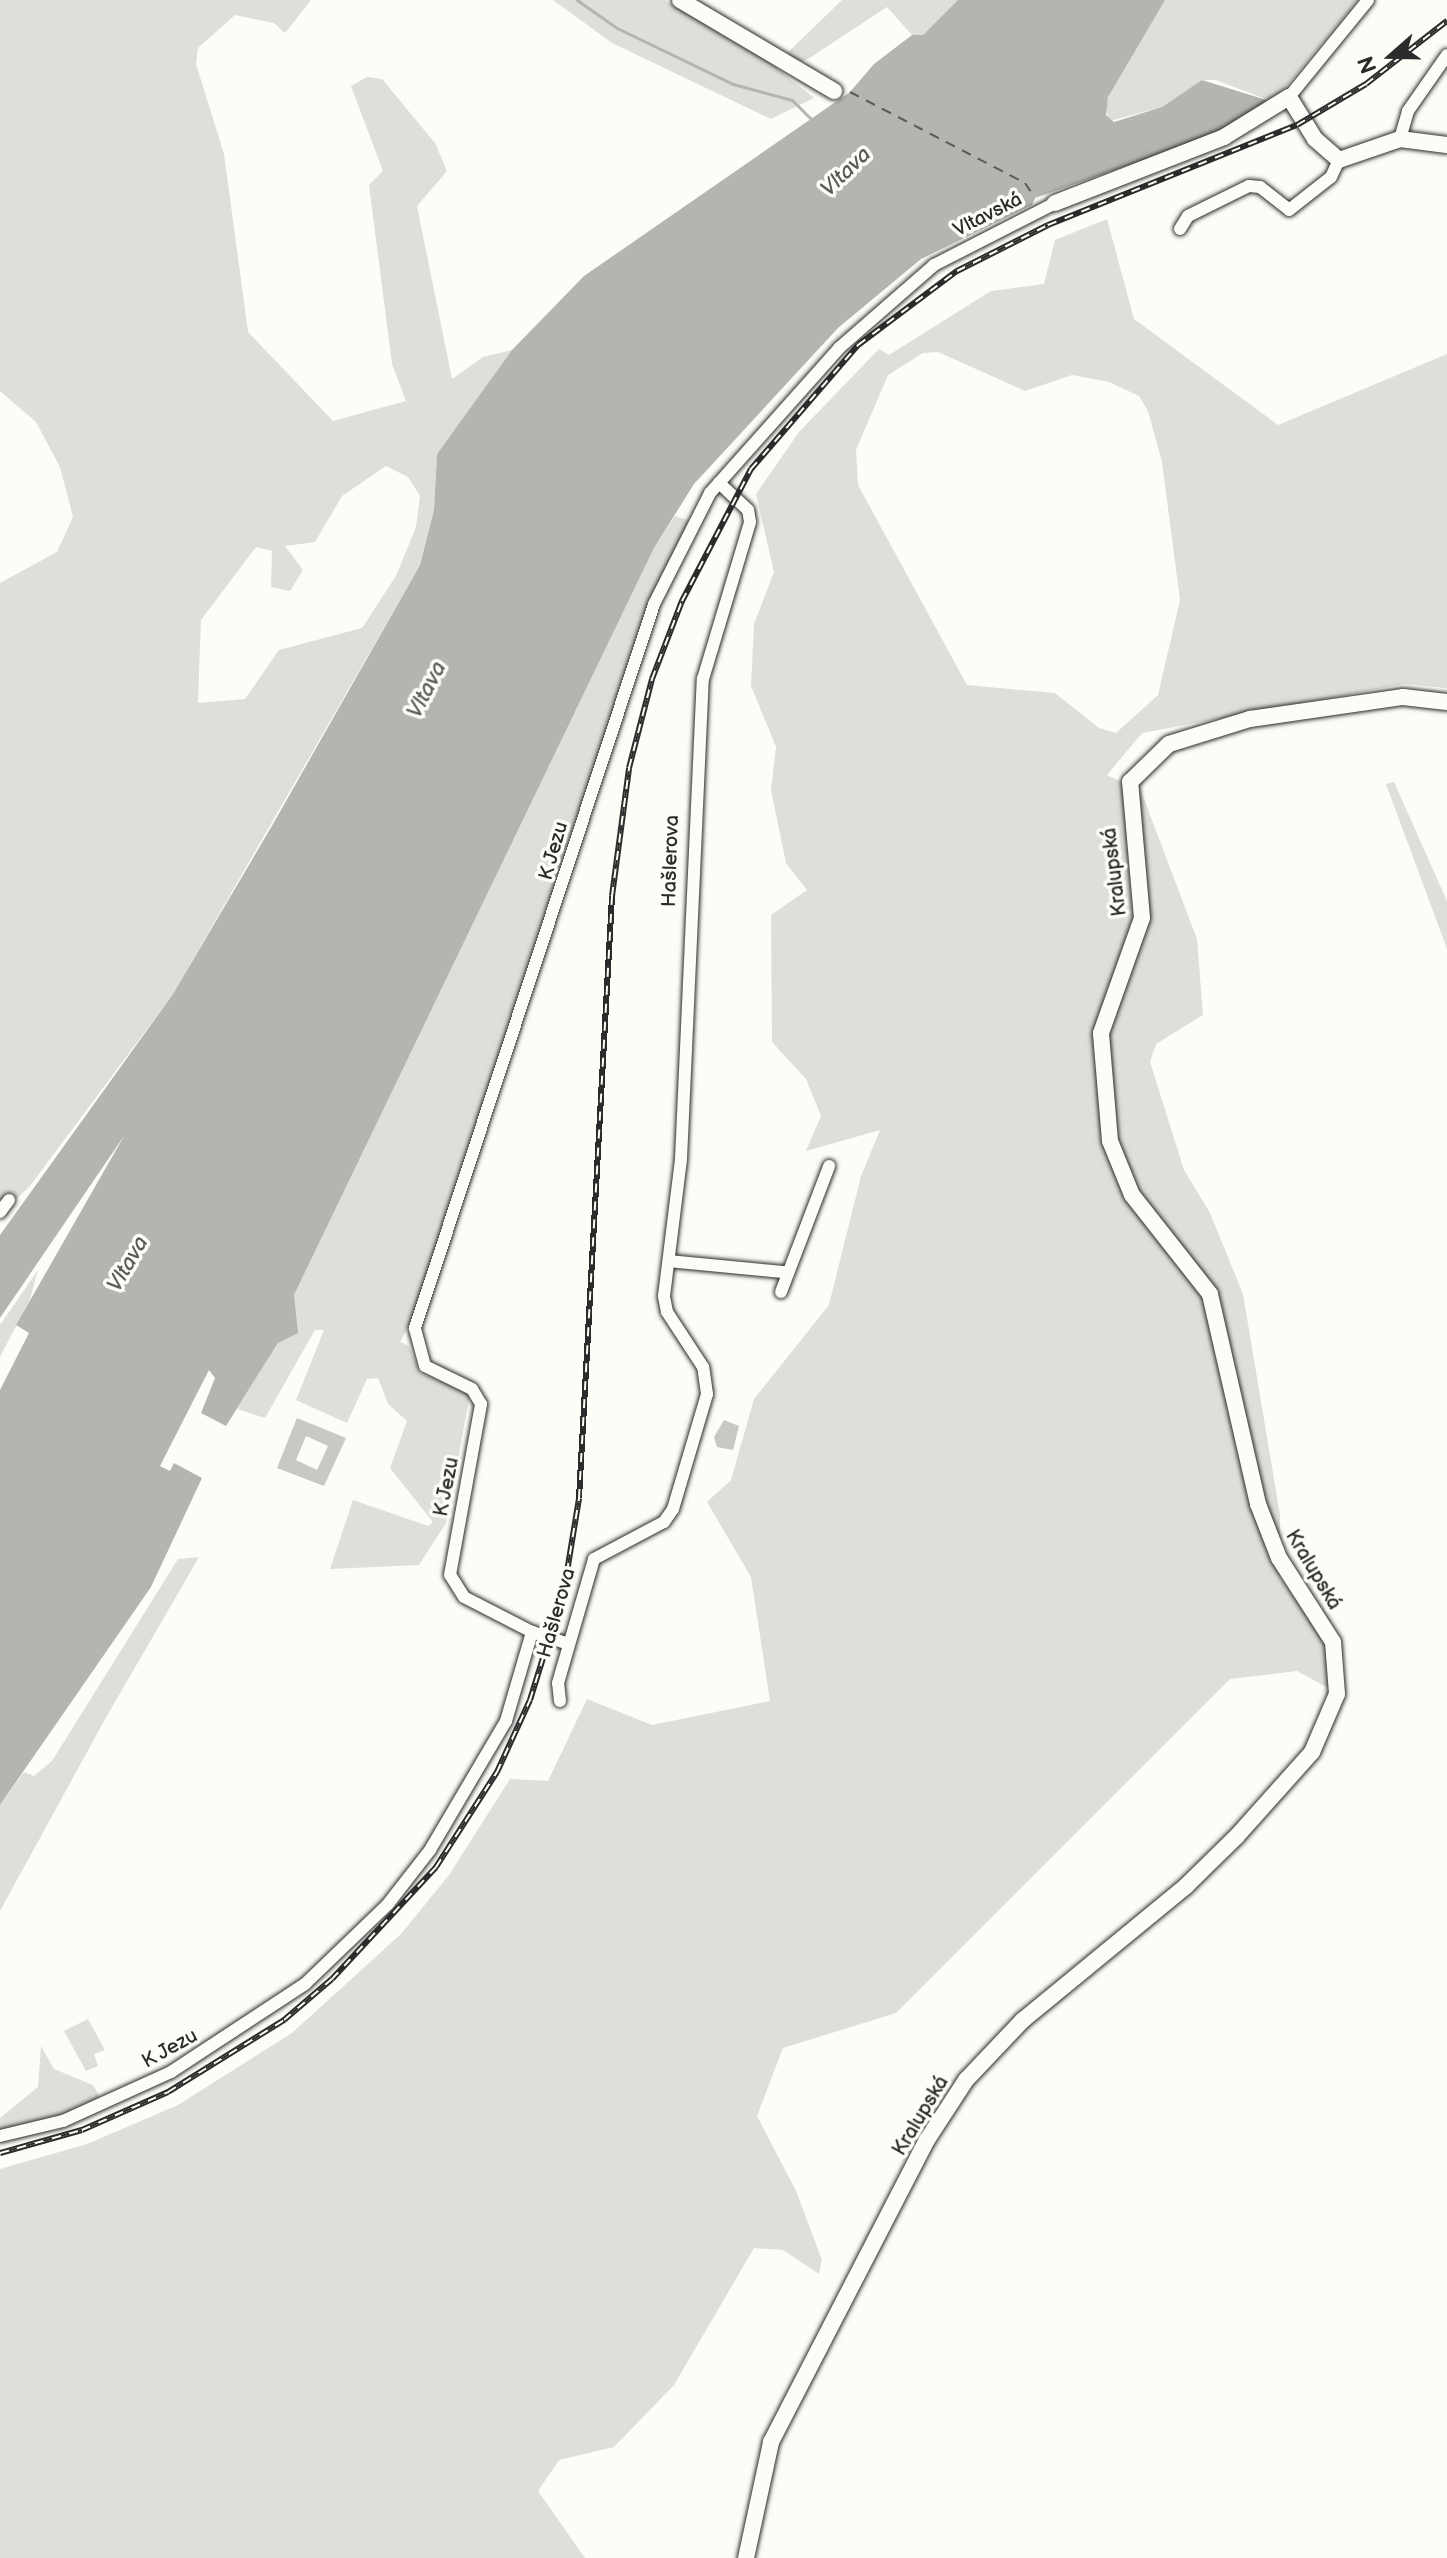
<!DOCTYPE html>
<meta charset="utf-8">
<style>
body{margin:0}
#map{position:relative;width:1447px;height:2558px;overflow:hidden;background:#fdfcf7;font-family:"Balsamiq Sans",sans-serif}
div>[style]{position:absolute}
.green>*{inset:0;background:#dfdeda}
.water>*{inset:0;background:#b5b4b1}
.stream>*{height:3px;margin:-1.5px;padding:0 1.5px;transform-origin:1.5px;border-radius:1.5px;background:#b5b4b1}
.ferry>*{height:2px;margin-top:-1px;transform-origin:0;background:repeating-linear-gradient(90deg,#5b5b5a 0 10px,transparent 0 18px)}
.building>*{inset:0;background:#c9c8c4}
.roads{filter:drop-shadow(0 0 2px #2b2b2b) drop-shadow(0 0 2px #2b2b2b)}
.street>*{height:12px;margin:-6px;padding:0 6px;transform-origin:6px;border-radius:6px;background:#fdfcf7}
.secondary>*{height:16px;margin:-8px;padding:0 8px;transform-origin:8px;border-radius:8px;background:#fdfcf7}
.rail>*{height:6px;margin-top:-3px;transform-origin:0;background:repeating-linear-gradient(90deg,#fdfcf7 0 9px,#2b2b2b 0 18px);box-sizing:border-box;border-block:2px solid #2b2b2b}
span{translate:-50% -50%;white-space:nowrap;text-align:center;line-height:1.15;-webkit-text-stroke:7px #fdfcf7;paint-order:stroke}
.street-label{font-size:20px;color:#2b2b2b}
.water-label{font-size:22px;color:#5b5b5a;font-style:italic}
.north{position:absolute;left:1351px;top:16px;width:80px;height:80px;-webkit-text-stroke:6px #fdfcf7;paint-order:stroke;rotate:250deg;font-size:22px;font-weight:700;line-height:32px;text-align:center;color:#2b2b2b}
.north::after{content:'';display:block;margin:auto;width:28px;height:36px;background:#2b2b2b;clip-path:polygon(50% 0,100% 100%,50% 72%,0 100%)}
</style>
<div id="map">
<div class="green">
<div style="clip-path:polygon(evenodd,0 0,311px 0,285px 33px,274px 23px,235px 15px,198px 48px,196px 64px,224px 154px,248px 332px,333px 421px,406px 401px,392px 364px,369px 185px,383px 171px,351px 86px,367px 77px,382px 79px,435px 143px,447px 171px,417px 206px,452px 379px,483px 357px,512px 350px,437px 454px,434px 510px,420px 565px,173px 994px,30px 1186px,0 1214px,0 583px,57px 552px,73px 517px,60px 467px,36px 422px,0 391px,0 0,386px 466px,408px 477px,420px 496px,416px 527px,396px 576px,362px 628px,279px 650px,245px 699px,198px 703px,201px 620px,256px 547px,272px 551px,271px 587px,290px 591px,303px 570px,285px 546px,315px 542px,342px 496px,386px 466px)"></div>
<div style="clip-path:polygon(553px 0,665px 0,773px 65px,814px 98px,771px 119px,612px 43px)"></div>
<div style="clip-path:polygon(842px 0,958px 0,923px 35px,912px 35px,887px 7px,808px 59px,796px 63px,783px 57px)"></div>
<div style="clip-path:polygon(1165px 0,1358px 0,1273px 102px,1216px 80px,1202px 80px,1162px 107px,1110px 121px,1105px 108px,1112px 87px)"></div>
<div style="clip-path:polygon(evenodd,1107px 219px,1134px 319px,1278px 425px,1447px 354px,1447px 688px,1405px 684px,1142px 733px,1107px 775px,1141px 791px,1197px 939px,1203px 1015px,1156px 1044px,1150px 1062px,1184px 1170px,1210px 1213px,1243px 1294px,1280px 1515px,1280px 1578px,1333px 1649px,1332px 1690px,1297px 1671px,1230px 1679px,896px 2013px,783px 2048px,757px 2116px,796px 2191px,822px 2260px,819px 2274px,783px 2250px,754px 2248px,674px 2385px,614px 2447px,559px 2460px,538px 2491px,585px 2558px,0 2558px,0 2169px,87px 2144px,178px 2105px,292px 2033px,401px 1934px,449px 1875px,510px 1779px,548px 1781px,587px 1699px,652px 1725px,770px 1701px,751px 1577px,707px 1502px,731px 1480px,754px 1399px,829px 1305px,861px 1176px,880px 1130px,806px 1151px,821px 1116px,806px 1079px,772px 1042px,771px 915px,807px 890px,786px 863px,771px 790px,776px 747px,751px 686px,754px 624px,774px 572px,756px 494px,799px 432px,879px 349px,889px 355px,991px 291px,1044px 284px,1055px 240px,1107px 219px,938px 352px,1025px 391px,1072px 375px,1109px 382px,1139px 396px,1148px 411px,1162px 462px,1180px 600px,1158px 695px,1116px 733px,1099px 728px,1055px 693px,967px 685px,858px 485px,856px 450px,888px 375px,923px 353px,938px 352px)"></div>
<div style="clip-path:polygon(675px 516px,692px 521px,654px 604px,424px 1297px,400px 1342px,409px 1346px,420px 1373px,470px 1394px,446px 1523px,419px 1565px,330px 1569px,353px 1500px,428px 1526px,433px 1522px,390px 1468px,407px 1421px,388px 1404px,378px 1378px,367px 1379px,347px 1423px,296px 1400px,324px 1330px,315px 1330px,265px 1418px,237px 1409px,278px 1343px,297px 1331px,294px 1295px,654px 548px)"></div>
<div style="clip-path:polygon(1394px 782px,1447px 901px,1447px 949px,1386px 784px)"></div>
<div style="clip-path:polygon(38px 1270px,30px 1299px,0 1357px,0 1325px)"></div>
<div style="clip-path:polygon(199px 1557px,104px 1721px,0 1911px,0 1805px,24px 1772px,34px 1776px,52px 1761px,178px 1559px)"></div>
<div style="clip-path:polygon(88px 2019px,105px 2050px,94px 2054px,98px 2066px,86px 2071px,64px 2031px)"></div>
<div style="clip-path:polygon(41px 2046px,54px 2069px,93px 2085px,100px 2097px,66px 2115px,0 2131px,0 2118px,38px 2087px)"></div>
</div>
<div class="water">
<div style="clip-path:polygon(958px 0,1165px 0,1108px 97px,1106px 115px,1114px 122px,1162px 107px,1202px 80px,1273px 102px,1214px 135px,1035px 198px,1032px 205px,921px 259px,838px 328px,694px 484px,654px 548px,294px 1295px,298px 1333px,278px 1343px,226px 1426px,201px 1413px,215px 1378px,209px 1370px,160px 1466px,170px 1471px,174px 1463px,202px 1478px,151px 1587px,0 1805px,0 1390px,29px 1333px,16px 1325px,124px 1136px,0 1318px,0 1235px,173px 994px,273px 824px,420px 565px,434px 510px,437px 454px,512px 350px,584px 276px,850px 92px,874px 64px,912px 35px,923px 35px)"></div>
</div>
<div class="stream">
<div style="left:577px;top:0;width:49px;rotate:35deg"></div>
<div style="left:617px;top:28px;width:129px;rotate:25.8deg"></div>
<div style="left:733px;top:84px;width:61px;rotate:15.2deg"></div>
<div style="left:792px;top:100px;width:28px;rotate:45deg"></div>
</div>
<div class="ferry">
<div style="left:850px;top:92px;width:197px;rotate:27.5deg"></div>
<div style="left:1025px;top:183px;width:18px;rotate:56deg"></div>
</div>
<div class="building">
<div style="clip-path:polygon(evenodd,297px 1418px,346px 1438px,324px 1486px,277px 1468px,297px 1418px,306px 1436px,328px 1446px,317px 1470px,296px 1460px,306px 1436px)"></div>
<div style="clip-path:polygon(724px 1420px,739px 1426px,733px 1450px,717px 1447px,714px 1437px)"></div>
</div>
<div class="roads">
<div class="street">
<div style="left:1289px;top:97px;width:125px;rotate:-50.8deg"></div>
<div style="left:1400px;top:139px;width:29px;rotate:-74deg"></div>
<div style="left:1408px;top:111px;width:68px;rotate:-55.1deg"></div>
<div style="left:1180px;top:229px;width:15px;rotate:-58deg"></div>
<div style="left:1188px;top:216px;width:68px;rotate:-26.2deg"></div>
<div style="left:1249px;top:186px;width:11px;rotate:5deg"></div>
<div style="left:1260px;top:187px;width:37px;rotate:38deg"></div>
<div style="left:1289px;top:210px;width:53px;rotate:-38.2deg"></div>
<div style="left:1331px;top:177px;width:19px;rotate:-65deg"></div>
<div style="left:0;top:1212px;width:15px;rotate:-53deg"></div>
<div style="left:669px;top:1261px;width:116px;rotate:5.5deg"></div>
<div style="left:781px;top:1292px;width:135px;rotate:-69.1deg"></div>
<div style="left:532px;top:1632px;width:38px;rotate:18deg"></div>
<div style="left:560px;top:1701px;width:18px;rotate:-96deg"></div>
<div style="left:558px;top:1683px;width:129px;rotate:-73.8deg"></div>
<div style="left:594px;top:1559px;width:79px;rotate:-27.9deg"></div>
<div style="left:664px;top:1522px;width:16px;rotate:-55deg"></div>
<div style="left:673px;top:1509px;width:120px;rotate:-73.5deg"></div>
<div style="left:707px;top:1394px;width:27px;rotate:-98deg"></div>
<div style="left:703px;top:1367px;width:66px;rotate:-123.2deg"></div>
<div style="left:667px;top:1312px;width:16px;rotate:-101deg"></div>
<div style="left:664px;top:1296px;width:138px;rotate:-82.9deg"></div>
<div style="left:681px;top:1159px;width:481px;rotate:-87.4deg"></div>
<div style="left:703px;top:679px;width:164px;rotate:-73.3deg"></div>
<div style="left:750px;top:522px;width:12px;rotate:-99deg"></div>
<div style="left:748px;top:510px;width:40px;rotate:-137deg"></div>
<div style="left:0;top:2136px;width:65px;rotate:-13.4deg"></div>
<div style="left:63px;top:2121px;width:119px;rotate:-24.4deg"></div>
<div style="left:171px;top:2072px;width:160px;rotate:-33.3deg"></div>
<div style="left:305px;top:1984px;width:115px;rotate:-43.9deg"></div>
<div style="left:388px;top:1904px;width:68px;rotate:-52.1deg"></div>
<div style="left:430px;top:1850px;width:150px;rotate:-59.5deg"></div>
<div style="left:506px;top:1721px;width:93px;rotate:-73.7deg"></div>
<div style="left:532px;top:1632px;width:76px;rotate:-152.8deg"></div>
<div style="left:464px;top:1597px;width:26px;rotate:-122deg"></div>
<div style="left:450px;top:1575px;width:174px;rotate:-79.7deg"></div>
<div style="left:481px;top:1404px;width:17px;rotate:-121deg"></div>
<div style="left:472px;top:1389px;width:52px;rotate:-153.9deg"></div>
<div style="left:425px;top:1366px;width:39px;rotate:-105deg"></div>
<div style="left:415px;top:1328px;width:762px;rotate:-71.73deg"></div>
<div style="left:654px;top:604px;width:124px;rotate:-63.2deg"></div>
<div style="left:710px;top:493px;width:194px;rotate:-48.3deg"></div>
<div style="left:839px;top:348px;width:126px;rotate:-41.1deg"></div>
<div style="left:934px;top:265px;width:136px;rotate:-27.1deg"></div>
</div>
<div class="secondary">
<div style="left:680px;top:0;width:179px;rotate:30.6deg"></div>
<div style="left:1055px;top:203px;width:181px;rotate:-21.3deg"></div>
<div style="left:1224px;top:137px;width:76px;rotate:-31.6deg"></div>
<div style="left:1289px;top:97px;width:49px;rotate:58.2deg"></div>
<div style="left:1315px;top:139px;width:32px;rotate:41deg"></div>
<div style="left:1339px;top:160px;width:65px;rotate:-19deg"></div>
<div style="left:1400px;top:139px;width:47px;rotate:7.3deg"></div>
<div style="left:746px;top:2558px;width:119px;rotate:-77.8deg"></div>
<div style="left:771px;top:2442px;width:340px;rotate:-62.7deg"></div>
<div style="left:927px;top:2140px;width:72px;rotate:-57deg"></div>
<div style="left:966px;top:2080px;width:83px;rotate:-46.5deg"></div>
<div style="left:1023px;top:2020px;width:211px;rotate:-39.4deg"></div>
<div style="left:1186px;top:1886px;width:71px;rotate:-44.4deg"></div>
<div style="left:1237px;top:1836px;width:113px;rotate:-48.2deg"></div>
<div style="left:1312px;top:1752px;width:63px;rotate:-66.7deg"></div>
<div style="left:1337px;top:1694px;width:52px;rotate:-94.4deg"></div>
<div style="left:1333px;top:1642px;width:100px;rotate:-122.7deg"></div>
<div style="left:1279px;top:1558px;width:58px;rotate:-111.3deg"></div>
<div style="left:1258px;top:1504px;width:215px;rotate:-102.9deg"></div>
<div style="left:1210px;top:1294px;width:126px;rotate:-128.2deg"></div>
<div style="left:1132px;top:1195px;width:58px;rotate:-112.2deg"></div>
<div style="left:1110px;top:1141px;width:108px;rotate:-94.8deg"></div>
<div style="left:1101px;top:1033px;width:122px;rotate:-70.4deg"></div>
<div style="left:1142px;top:918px;width:137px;rotate:-95deg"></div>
<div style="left:1130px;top:782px;width:54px;rotate:-44.3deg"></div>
<div style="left:1169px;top:744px;width:85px;rotate:-17.2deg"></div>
<div style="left:1250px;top:719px;width:155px;rotate:-8.2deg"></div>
<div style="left:1403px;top:697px;width:44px;rotate:6.5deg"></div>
</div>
</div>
<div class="rail">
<div style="left:0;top:2153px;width:85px;rotate:-15.7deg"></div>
<div style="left:82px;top:2130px;width:94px;rotate:-23.8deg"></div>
<div style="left:168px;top:2092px;width:137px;rotate:-31.8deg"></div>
<div style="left:284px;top:2020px;width:63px;rotate:-40.5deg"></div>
<div style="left:332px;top:1979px;width:153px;rotate:-47.1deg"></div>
<div style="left:436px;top:1867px;width:113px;rotate:-57.3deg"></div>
<div style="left:497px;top:1772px;width:79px;rotate:-65.4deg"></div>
<div style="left:530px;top:1700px;width:115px;rotate:-72.8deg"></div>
<div style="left:564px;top:1590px;width:93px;rotate:-80.7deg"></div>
<div style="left:579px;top:1498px;width:603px;rotate:-86.86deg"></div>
<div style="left:612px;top:896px;width:129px;rotate:-82.4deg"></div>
<div style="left:629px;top:768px;width:92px;rotate:-75.5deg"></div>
<div style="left:652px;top:679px;width:84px;rotate:-69deg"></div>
<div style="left:682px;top:601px;width:149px;rotate:-62.4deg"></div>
<div style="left:751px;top:469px;width:164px;rotate:-49.2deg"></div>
<div style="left:858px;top:345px;width:124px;rotate:-36.8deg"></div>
<div style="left:957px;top:271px;width:102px;rotate:-26.8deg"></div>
<div style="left:1048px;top:225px;width:268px;rotate:-21.9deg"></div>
<div style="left:1297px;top:125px;width:80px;rotate:-30.7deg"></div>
<div style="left:1366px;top:84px;width:103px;rotate:-37.9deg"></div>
</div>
<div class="street-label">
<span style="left:988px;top:215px;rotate:-27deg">Vltavská</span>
<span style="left:554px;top:851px;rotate:-74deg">K Jezu</span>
<span style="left:671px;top:861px;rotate:-88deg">Hašlerova</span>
<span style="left:1115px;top:872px;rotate:-97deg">Kralupská</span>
<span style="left:447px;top:1487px;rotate:-79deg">K Jezu</span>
<span style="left:1313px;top:1570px;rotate:59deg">Kralupská</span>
<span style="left:557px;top:1613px;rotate:-74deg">Hašlerova</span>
<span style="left:170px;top:2049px;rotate:-29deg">K Jezu</span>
<span style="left:921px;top:2116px;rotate:-59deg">Kralupská</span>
</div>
<div class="water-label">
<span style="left:846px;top:172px;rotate:-44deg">Vltava</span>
<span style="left:427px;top:690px;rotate:-63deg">Vltava</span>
<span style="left:128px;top:1264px;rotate:-60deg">Vltava</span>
</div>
<div class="north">N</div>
</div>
